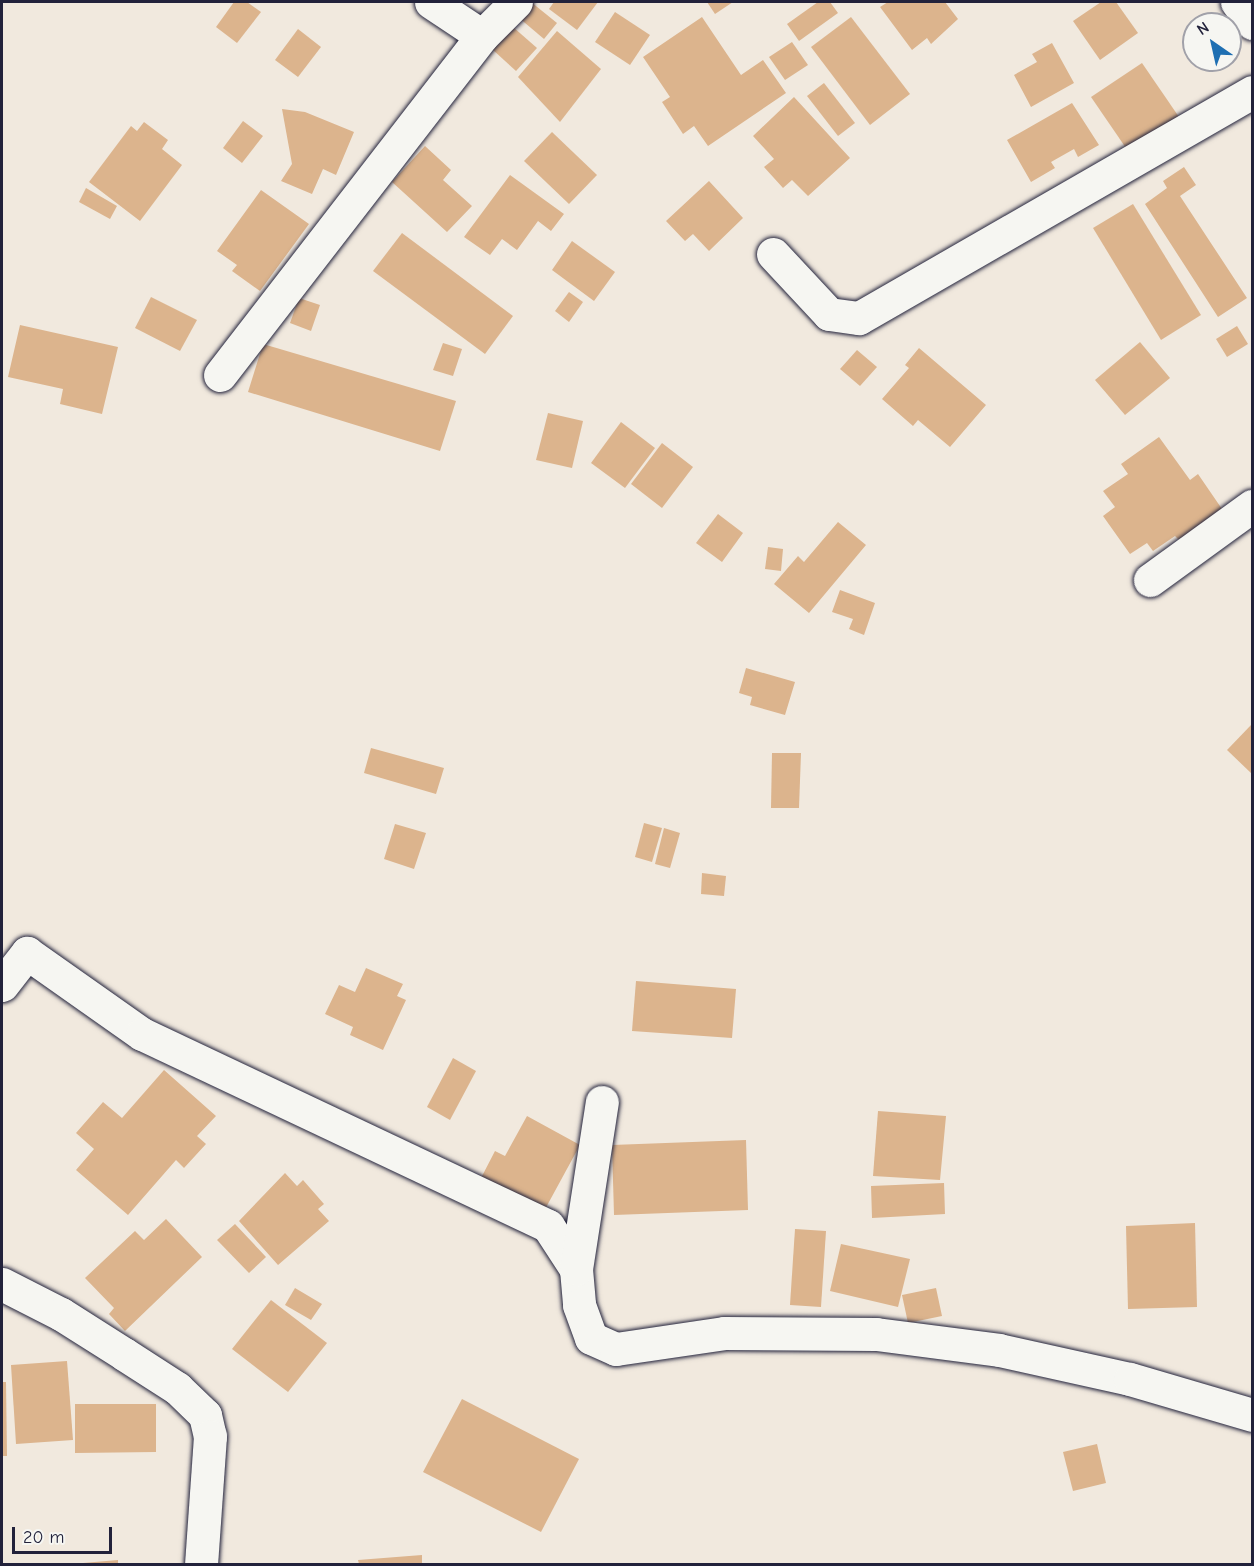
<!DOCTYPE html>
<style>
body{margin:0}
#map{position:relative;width:1254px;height:1566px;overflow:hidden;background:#f1e9de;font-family:"Comic Neue",sans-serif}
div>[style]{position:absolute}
.building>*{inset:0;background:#dcb48d}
.roads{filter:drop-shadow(0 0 2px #22223b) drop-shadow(0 0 2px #22223b)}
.minor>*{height:33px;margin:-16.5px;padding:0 16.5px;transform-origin:16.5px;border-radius:16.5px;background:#f6f6f2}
.secondary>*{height:33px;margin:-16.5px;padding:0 16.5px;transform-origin:16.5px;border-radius:16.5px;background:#f6f6f2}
span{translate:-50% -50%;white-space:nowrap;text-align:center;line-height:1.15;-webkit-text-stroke:4.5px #f6f6f2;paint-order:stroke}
.frame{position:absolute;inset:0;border:3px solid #22223b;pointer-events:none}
.north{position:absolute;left:1182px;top:12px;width:60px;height:60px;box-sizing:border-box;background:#f6f6f2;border:2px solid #a1a1a9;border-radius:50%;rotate:326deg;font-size:16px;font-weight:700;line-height:24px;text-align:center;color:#22223b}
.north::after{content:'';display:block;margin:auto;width:21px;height:27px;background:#1f6fb2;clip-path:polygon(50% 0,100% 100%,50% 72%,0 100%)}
.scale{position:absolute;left:12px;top:1527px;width:100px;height:27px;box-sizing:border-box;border:3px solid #22223b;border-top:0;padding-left:8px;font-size:18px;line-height:21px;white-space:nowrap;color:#22223b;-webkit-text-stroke:4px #f6f6f2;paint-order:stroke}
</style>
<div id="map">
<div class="building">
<div style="clip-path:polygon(234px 2px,247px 2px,261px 12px,237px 43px,216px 27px)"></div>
<div style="clip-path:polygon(531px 2px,557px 23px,544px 39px,518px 17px)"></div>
<div style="clip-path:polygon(554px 2px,598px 2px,577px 30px,549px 9px)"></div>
<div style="clip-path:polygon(707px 2px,733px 2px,715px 14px)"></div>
<div style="clip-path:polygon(818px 2px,830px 2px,838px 13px,799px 41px,787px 24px)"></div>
<div style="clip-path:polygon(888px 2px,945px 2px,958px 19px,931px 44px,927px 38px,912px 50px,880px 7px)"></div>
<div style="clip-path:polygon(1101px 2px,1116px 2px,1138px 33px,1100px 60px,1073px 21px)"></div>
<div style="clip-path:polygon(615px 12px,650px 35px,630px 65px,595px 42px)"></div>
<div style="clip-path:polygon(702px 17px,741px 75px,763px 60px,786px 93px,708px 146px,694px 126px,683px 134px,662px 102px,670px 97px,643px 57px)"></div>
<div style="clip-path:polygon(851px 17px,910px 94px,870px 125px,811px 47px)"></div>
<div style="clip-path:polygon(513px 27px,537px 48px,516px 71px,493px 50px)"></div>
<div style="clip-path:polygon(298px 29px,321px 47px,298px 77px,275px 60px)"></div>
<div style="clip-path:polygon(557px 31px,601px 69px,560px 122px,518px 77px)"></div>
<div style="clip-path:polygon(792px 42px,808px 65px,785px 80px,769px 57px)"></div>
<div style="clip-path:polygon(1052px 43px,1074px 83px,1031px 107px,1014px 75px,1037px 62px,1032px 54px)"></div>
<div style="clip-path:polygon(1142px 63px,1179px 117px,1128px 151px,1091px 97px)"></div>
<div style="clip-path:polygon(824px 83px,855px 123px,838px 136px,807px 96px)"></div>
<div style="clip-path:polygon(794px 97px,850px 158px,808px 196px,792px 180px,783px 188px,764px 167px,774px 159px,753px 136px)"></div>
<div style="clip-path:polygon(1072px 103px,1099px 145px,1078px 157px,1074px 149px,1051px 162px,1055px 168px,1031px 182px,1007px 140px)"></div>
<div style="clip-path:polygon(282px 109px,305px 112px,354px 132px,336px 175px,323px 169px,312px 194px,281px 181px,292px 164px)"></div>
<div style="clip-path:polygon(243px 121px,263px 136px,242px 163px,223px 148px)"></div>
<div style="clip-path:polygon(144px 122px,168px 140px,162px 149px,182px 165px,140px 221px,89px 182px,131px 126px,137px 131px)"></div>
<div style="clip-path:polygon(552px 132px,597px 175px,569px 204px,524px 161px)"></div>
<div style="clip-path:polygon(425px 146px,451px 170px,443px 180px,472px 206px,447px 232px,392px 182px)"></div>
<div style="clip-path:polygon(1184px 167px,1196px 185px,1180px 196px,1247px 298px,1218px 317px,1145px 204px,1167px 188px,1163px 181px)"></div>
<div style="clip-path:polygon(510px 175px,564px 214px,551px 231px,538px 221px,517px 250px,502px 239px,490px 255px,464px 237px)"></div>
<div style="clip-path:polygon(709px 181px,743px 218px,709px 251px,693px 234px,685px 241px,666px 221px)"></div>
<div style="clip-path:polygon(86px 188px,117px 206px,110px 219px,79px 202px)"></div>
<div style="clip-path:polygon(261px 190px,309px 224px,260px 291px,232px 271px,237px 265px,217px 251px)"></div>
<div style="clip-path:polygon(1133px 204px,1201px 315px,1161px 340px,1093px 228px)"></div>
<div style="clip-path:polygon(402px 233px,513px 316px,485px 354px,373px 271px)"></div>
<div style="clip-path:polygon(572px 241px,615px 272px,594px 301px,552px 270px)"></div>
<div style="clip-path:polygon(569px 292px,583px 302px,569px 322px,555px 311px)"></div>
<div style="clip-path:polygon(151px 297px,197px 320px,180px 351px,135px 328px)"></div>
<div style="clip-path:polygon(299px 298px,320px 305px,311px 331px,290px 323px)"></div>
<div style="clip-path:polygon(20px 325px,118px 347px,102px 414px,60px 404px,63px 389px,8px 377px)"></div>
<div style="clip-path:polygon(1237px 326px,1248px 344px,1227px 357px,1216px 339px)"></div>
<div style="clip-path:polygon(1140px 342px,1170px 378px,1125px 415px,1095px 380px)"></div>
<div style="clip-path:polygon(443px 343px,462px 349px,453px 376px,433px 370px)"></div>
<div style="clip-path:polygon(263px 344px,456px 401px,440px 451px,248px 392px)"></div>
<div style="clip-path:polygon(919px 348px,986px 405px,950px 447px,918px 420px,913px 426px,882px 399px,909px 368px,905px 365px)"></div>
<div style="clip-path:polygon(857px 350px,877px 367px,860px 386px,840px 369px)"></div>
<div style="clip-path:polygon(548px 413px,583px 421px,572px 468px,536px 460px)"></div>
<div style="clip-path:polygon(621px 422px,655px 448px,625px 488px,591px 463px)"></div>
<div style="clip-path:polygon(1159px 437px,1190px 480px,1198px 474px,1222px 509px,1179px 540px,1175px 536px,1153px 551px,1147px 543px,1130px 554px,1103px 516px,1115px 507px,1103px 491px,1128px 474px,1121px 464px)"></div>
<div style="clip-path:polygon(662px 443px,693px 467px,662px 508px,631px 484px)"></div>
<div style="clip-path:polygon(718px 514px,743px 533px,722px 562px,696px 543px)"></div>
<div style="clip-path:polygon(838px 522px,866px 545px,809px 613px,774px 584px,798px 556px,804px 562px)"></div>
<div style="clip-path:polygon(768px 547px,783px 549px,781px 571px,765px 569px)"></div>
<div style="clip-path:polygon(840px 590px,875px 603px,864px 635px,849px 629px,853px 619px,832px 612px)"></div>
<div style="clip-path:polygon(746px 668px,795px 682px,785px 715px,750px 705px,752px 697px,739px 693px)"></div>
<div style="clip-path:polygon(1252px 724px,1252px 774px,1227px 750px)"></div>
<div style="clip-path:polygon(371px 748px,444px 768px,436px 794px,364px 773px)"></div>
<div style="clip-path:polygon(772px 753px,801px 753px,799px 808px,771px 808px)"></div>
<div style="clip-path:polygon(644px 823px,662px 828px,652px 862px,635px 857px)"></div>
<div style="clip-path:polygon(395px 824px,426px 833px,414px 869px,384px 859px)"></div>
<div style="clip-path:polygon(664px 828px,680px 833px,670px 868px,655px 864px)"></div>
<div style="clip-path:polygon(702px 873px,726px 876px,724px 896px,701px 894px)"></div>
<div style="clip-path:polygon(366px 968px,403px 984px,397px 996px,406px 1000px,383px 1050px,350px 1035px,353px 1027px,325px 1014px,339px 985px,355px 992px)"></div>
<div style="clip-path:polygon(636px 981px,736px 989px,732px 1038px,632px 1031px)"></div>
<div style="clip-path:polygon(453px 1058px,476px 1071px,450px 1120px,427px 1107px)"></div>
<div style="clip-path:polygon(164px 1070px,216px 1116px,197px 1136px,206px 1144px,184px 1168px,176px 1160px,128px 1215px,76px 1170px,94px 1149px,76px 1133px,103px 1102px,122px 1118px)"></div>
<div style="clip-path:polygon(878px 1111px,946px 1116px,940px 1180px,873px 1176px)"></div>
<div style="clip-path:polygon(527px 1116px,580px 1145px,543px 1213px,480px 1180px,495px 1151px,505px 1156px)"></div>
<div style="clip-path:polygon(746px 1140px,748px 1210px,614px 1215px,612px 1145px)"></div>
<div style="clip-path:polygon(285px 1173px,297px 1186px,303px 1180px,324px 1204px,318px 1209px,329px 1221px,278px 1265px,239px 1221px)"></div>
<div style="clip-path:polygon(944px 1183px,945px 1214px,872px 1218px,871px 1186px)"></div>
<div style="clip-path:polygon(166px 1219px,202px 1257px,125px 1331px,109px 1314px,114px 1308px,85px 1278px,135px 1231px,144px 1240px)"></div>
<div style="clip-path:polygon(1195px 1223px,1197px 1307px,1128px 1309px,1126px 1226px)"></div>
<div style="clip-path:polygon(235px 1224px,266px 1257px,249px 1273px,217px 1240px)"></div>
<div style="clip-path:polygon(795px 1229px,826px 1231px,821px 1307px,790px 1305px)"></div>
<div style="clip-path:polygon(841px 1244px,910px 1259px,898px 1307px,830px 1291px)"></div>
<div style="clip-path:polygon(295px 1288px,322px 1304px,311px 1320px,285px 1305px)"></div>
<div style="clip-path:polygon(936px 1288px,942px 1316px,908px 1323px,902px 1295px)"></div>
<div style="clip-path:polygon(271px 1300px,327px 1343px,288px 1392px,232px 1349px)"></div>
<div style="clip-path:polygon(67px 1361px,73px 1440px,16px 1444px,11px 1365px)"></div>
<div style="clip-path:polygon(2px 1382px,6px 1382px,7px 1456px,2px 1456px)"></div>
<div style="clip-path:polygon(462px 1399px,579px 1459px,541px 1532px,423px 1472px)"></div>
<div style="clip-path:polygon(75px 1404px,156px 1404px,156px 1452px,75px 1453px)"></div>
<div style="clip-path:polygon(1097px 1444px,1106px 1483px,1073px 1491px,1063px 1452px)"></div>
<div style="clip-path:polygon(422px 1555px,422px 1564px,359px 1564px,358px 1560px)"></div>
<div style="clip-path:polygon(118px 1560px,118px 1564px,83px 1564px,83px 1563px)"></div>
</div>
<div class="roads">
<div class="minor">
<div style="left:431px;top:2px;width:61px;rotate:33.7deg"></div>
<div style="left:773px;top:254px;width:82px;rotate:47deg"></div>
<div style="left:829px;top:314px;width:30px;rotate:8deg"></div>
<div style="left:859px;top:318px;width:453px;rotate:-29.9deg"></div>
<div style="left:220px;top:375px;width:428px;rotate:-52.3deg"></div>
<div style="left:482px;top:36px;width:48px;rotate:-45deg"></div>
<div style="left:1150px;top:580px;width:126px;rotate:-36deg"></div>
<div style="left:2px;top:985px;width:41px;rotate:-52deg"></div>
<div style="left:27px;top:953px;width:141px;rotate:35.2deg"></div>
<div style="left:142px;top:1034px;width:449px;rotate:25.3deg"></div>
<div style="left:548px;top:1226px;width:51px;rotate:56.9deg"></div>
<div style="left:576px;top:1269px;width:36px;rotate:85deg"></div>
<div style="left:579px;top:1305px;width:35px;rotate:70deg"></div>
<div style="left:591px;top:1338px;width:27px;rotate:24deg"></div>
<div style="left:616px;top:1349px;width:109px;rotate:-8.4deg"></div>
<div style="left:724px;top:1333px;width:152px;rotate:0.4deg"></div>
<div style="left:876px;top:1334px;width:124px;rotate:7.4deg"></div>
<div style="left:999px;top:1350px;width:134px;rotate:12.5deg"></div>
<div style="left:1130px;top:1379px;width:127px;rotate:16.4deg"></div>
<div style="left:576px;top:1269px;width:169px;rotate:-81.2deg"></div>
<div style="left:2px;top:1284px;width:66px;rotate:27deg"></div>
<div style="left:61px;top:1314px;width:75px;rotate:32.4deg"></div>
<div style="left:124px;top:1354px;width:63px;rotate:32.7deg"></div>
<div style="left:177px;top:1388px;width:39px;rotate:44deg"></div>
<div style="left:205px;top:1415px;width:22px;rotate:77deg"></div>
<div style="left:210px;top:1436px;width:128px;rotate:94deg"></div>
</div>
<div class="secondary">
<div style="left:1237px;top:2px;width:26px;rotate:54deg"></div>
</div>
</div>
<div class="frame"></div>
<div class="north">N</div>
<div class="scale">20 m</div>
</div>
